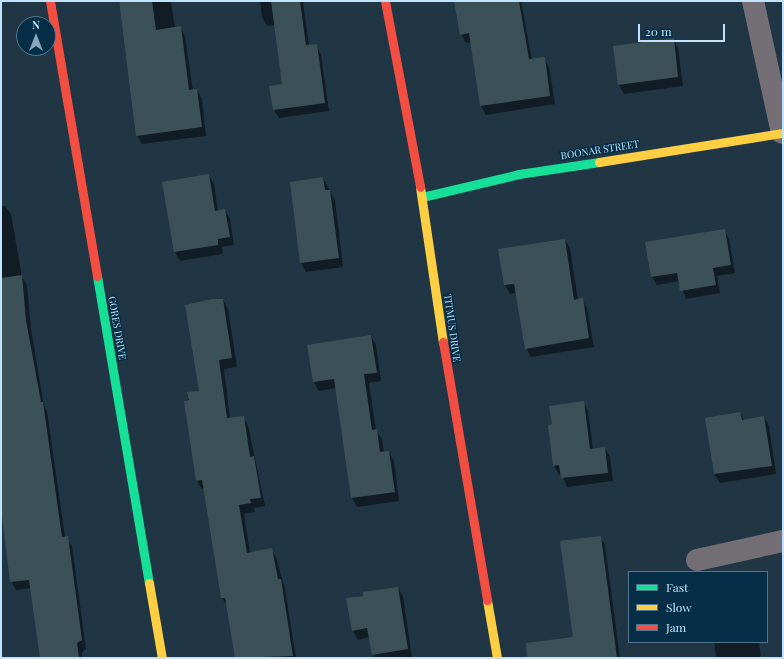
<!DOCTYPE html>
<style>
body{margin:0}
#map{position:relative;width:784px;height:659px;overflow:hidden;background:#213644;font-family:"Playfair Display",serif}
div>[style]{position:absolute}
.shadow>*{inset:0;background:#0007}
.building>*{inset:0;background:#3c5157}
.street>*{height:22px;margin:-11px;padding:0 11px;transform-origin:11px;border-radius:11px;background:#746e75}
.fast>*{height:9px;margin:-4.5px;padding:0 4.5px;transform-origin:4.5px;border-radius:4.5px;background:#16e098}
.slow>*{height:9px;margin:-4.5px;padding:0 4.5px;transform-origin:4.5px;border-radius:4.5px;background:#ffcf43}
.jam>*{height:9px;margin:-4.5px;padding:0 4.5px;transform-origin:4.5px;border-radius:4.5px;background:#f24e42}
span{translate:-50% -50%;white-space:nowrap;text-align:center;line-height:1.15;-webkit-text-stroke:3px #062f47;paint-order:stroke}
.street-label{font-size:10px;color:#c1e3fd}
.frame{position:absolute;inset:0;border:2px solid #c1e3fd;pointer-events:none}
.legend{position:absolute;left:628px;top:571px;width:140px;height:72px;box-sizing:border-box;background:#062f47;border:1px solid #517790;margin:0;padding:5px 7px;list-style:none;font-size:12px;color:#c1e3fd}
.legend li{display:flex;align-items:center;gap:8px;height:20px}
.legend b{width:20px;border:1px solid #517790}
.north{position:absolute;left:16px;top:16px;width:40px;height:40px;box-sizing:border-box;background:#062f47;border:1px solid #517790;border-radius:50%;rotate:0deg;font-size:11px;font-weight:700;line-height:16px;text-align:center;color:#c1e3fd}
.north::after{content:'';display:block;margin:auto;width:14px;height:18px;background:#89a6bc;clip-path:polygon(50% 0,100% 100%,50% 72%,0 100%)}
.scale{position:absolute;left:638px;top:24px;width:87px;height:18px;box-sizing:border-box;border:2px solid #c1e3fd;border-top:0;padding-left:5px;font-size:12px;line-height:14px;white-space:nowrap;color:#c1e3fd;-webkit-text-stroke:3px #062f47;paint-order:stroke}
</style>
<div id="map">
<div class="shadow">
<div style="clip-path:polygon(118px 1px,171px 1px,175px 28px,180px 27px,185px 36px,193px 91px,197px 90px,202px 99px,206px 136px,142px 144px,137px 135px,121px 11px)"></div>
<div style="clip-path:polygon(260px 1px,307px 1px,303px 2px,309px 46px,316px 45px,321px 54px,329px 111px,279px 118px,274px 110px,283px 85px,275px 25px,267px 26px,262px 17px)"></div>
<div style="clip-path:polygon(455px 1px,521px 1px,532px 60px,544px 58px,549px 67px,555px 104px,486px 115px,481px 106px,471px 42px,466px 43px,461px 34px)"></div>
<div style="clip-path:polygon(673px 39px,678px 48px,683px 86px,624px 94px,619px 85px)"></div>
<div style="clip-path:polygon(209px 176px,214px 184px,218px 211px,225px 210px,230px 219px,234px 245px,222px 247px,223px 254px,180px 261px,175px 252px)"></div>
<div style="clip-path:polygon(323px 178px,335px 200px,343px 267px,306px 272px,301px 263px,291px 183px)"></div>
<div style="clip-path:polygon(1px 206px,5px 206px,11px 214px,22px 277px,27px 285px,31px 329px,44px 406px,47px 411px,65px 537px,72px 546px,86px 649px,82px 652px,82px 658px,41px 658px,31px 588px,16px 590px,11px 581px,1px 504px)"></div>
<div style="clip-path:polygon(724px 230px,729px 239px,735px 273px,717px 276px,720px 293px,686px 299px,679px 281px,657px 285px,652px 277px)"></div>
<div style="clip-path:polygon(565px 240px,570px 248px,578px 300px,582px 299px,587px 308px,594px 347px,531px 357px,526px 348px,516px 293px,510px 294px,505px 285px)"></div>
<div style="clip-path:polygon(223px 300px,228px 309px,237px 367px,224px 369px,230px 419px,243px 417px,248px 425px,265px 506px,254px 508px,255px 512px,244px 514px,250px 553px,271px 549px,276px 557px,285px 589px,296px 658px,236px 658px,227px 606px,222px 598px,205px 489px,202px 489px,197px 481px,185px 401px,200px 392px)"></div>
<div style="clip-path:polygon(371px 336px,376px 345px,381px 381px,369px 383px,376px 431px,382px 439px,384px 452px,389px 452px,394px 461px,399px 501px,357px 507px,352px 498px,337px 388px,319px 391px,314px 382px,308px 346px)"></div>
<div style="clip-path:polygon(583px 402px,588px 411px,593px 449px,605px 448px,610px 457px,613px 481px,567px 487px,562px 474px,559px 475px,554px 466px,549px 426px)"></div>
<div style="clip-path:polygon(740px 413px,744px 420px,764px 417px,769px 426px,776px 474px,720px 483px,714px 474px,706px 419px)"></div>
<div style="clip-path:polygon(600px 537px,605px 545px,620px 658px,568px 658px)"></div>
<div style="clip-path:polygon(398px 588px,403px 596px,412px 658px,374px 658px,370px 637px,358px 640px,353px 631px,348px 599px)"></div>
<div style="clip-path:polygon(714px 642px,759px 642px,761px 658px,716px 658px)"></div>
</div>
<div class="building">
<div style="clip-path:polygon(119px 1px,152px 1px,156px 30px,181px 26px,189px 90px,197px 89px,202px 127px,136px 136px)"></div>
<div style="clip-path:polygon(271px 1px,300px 1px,306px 45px,317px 44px,325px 103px,273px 110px,269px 86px,282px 84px)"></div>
<div style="clip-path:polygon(454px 1px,519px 1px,529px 59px,545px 57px,550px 96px,480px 106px,469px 33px,460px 35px)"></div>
<div style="clip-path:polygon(674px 38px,678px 77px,618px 85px,613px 46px)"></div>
<div style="clip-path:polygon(209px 174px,215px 211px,225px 209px,230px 237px,218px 239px,218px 245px,174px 252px,162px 182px)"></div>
<div style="clip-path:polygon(323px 177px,325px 190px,330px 190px,339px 258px,300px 263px,290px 182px)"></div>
<div style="clip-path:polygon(725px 229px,731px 265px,713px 268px,716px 285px,680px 291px,677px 273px,651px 277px,645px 242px)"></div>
<div style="clip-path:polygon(565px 239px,574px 300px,583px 298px,589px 338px,525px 349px,514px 284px,504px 285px,498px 249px)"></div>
<div style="clip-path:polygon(22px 275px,26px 320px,41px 402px,43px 402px,62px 537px,68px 536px,82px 640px,77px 643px,79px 658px,40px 658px,29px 580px,10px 582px,1px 508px,1px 278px)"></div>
<div style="clip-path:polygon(212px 299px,223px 299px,232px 358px,219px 360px,227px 418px,244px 416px,250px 457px,254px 456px,261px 498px,250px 499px,251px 503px,239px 505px,247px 553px,272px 548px,278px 579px,281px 579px,293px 656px,235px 658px,225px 598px,221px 598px,202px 480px,196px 481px,184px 401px,189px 400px,187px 392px,199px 391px,185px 305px)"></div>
<div style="clip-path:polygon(371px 335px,377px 373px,364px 374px,372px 430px,377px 429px,380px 452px,389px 451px,395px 492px,351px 498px,334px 379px,313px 382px,307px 345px)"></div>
<div style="clip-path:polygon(584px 401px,590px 449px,605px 447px,608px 473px,561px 478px,559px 465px,553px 466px,548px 425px,552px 424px,549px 406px)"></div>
<div style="clip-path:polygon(740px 412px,742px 420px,764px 416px,772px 466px,714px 474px,705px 418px)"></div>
<div style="clip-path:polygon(601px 536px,617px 658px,527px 658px,526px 643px,573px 637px,560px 541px)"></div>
<div style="clip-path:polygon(398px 587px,408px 649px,372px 655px,367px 628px,352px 631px,346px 598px,363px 596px,363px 592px)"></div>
</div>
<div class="street">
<div style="left:753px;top:1px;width:135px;rotate:77.6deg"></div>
<div style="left:697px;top:560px;width:88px;rotate:-12.5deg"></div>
</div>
<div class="fast">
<div style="left:422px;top:197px;width:100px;rotate:-13.3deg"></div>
<div style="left:519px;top:174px;width:81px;rotate:-8.5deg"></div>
<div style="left:97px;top:276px;width:311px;rotate:80.4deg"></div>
</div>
<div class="slow">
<div style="left:599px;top:162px;width:186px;rotate:-9deg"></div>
<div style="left:420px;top:187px;width:157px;rotate:81.6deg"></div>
<div style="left:149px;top:583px;width:76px;rotate:80.2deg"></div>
<div style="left:487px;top:600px;width:59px;rotate:80.2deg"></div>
</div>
<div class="jam">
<div style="left:50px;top:1px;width:279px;rotate:80.3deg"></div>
<div style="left:385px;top:1px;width:189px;rotate:79.3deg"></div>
<div style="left:443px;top:342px;width:262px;rotate:80.3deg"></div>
</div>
<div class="street-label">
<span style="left:600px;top:150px;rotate:-9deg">BOONAR STREET</span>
<span style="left:117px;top:328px;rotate:80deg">GORES DRIVE</span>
<span style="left:452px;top:328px;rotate:82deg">TITMUS DRIVE</span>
</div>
<div class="frame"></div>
<ul class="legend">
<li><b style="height:5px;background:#16e098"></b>Fast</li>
<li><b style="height:5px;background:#ffcf43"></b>Slow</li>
<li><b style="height:5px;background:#f24e42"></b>Jam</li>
</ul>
<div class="north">N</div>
<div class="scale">20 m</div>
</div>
